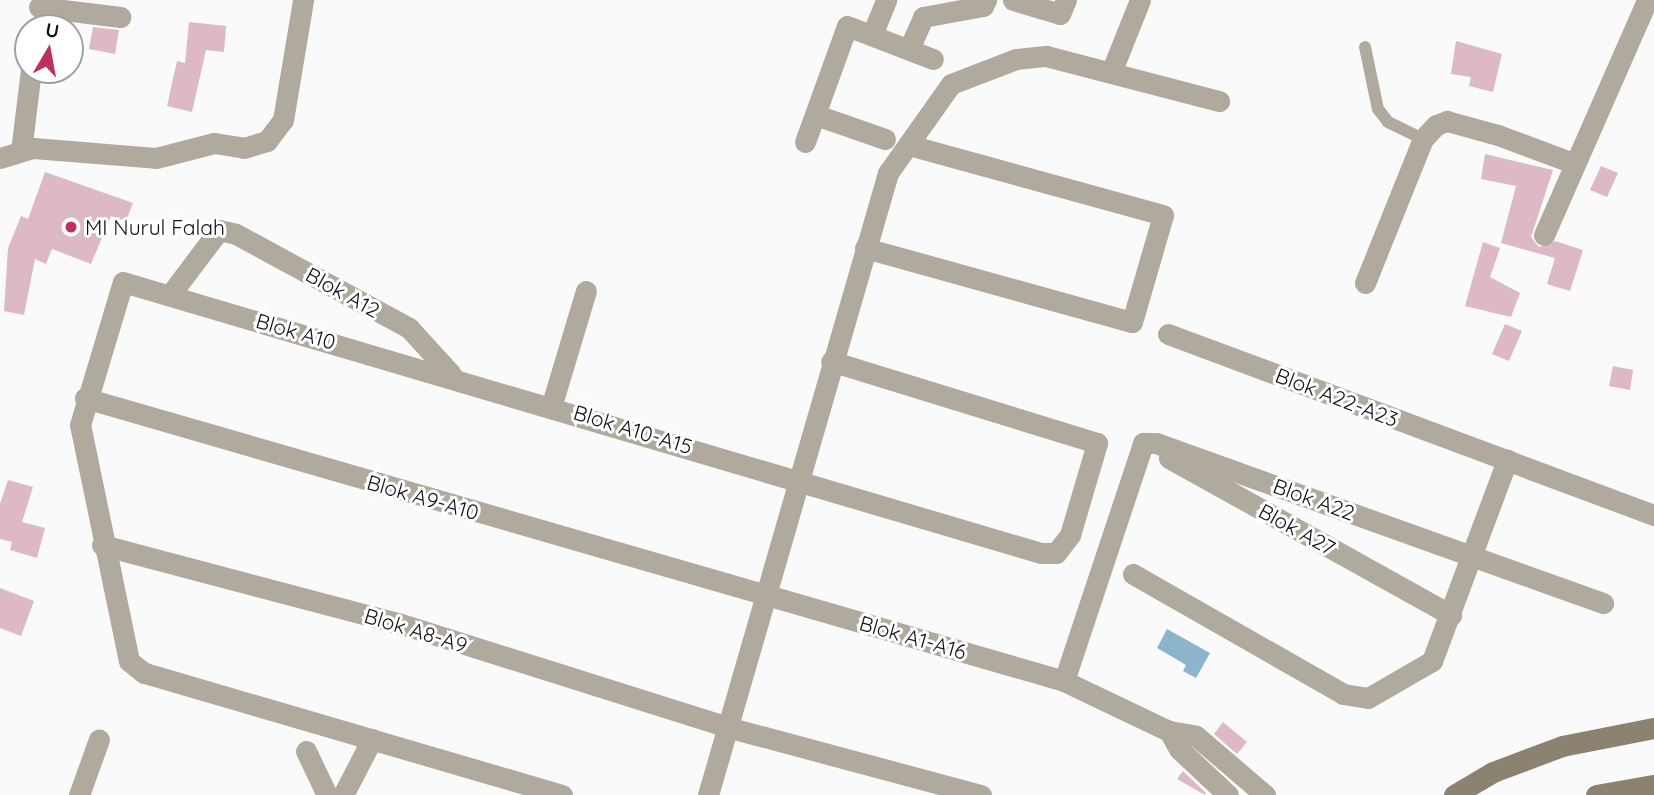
<!DOCTYPE html>
<style>
body{margin:0}
#map{position:relative;width:1654px;height:795px;overflow:hidden;background:#fafafa;font-family:Quicksand,sans-serif}
div>[style]{position:absolute}
.water>*{inset:0;background:#8cb5cc}
.building>*{inset:0;background:#dcb9c5}
.lane>*{height:12px;margin:-6px;padding:0 6px;transform-origin:6px;border-radius:6px;background:#afaa9d}
.street>*{height:21px;margin:-10.5px;padding:0 10.5px;transform-origin:10.5px;border-radius:10.5px;background:#afaa9d}
.secondary>*{height:21px;margin:-10.5px;padding:0 10.5px;transform-origin:10.5px;border-radius:10.5px;background:#8b8370}
.dots>*{width:19px;height:19px;translate:-50% -50%;box-sizing:border-box;border:4px solid #fff;border-radius:50%}
span{translate:-50% -50%;white-space:nowrap;text-align:center;line-height:1.15;-webkit-text-stroke:6px #fff;paint-order:stroke}
.poi-label{font-size:21px;color:#14121d}
.left{translate:0 -50%;text-align:left}
.street-label{font-size:21px;color:#14121d}
.north{position:absolute;left:14px;top:14px;width:70px;height:70px;box-sizing:border-box;background:#fff;border:2px solid #a1a0a5;border-radius:50%;rotate:10deg;font-size:19px;font-weight:700;line-height:28px;text-align:center;color:#14121d}
.north::after{content:'';display:block;margin:auto;width:24px;height:32px;background:#bf305b;clip-path:polygon(50% 0,100% 100%,50% 72%,0 100%)}
</style>
<div id="map">
<div class="water">
<div style="clip-path:polygon(1167px 629px,1210px 653px,1196px 678px,1183px 671px,1186px 665px,1157px 648px)"></div>
</div>
<div class="building">
<div style="clip-path:polygon(189px 22px,226px 26px,224px 52px,206px 50px,192px 112px,167px 106px,177px 61px,185px 63px)"></div>
<div style="clip-path:polygon(93px 27px,119px 30px,115px 54px,89px 49px)"></div>
<div style="clip-path:polygon(1456px 41px,1502px 54px,1493px 92px,1469px 86px,1471px 77px,1451px 74px)"></div>
<div style="clip-path:polygon(1485px 154px,1553px 170px,1531px 237px,1539px 247px,1555px 241px,1583px 250px,1570px 291px,1547px 284px,1555px 258px,1501px 243px,1516px 186px,1481px 179px)"></div>
<div style="clip-path:polygon(1601px 166px,1618px 173px,1607px 197px,1590px 190px)"></div>
<div style="clip-path:polygon(45px 172px,133px 203px,126px 221px,111px 216px,91px 264px,52px 249px,46px 264px,35px 259px,24px 315px,4px 311px,8px 248px,21px 216px,28px 219px)"></div>
<div style="clip-path:polygon(1483px 242px,1500px 248px,1490px 277px,1520px 293px,1511px 317px,1465px 306px)"></div>
<div style="clip-path:polygon(1505px 324px,1522px 331px,1509px 361px,1492px 354px)"></div>
<div style="clip-path:polygon(1613px 366px,1633px 370px,1630px 390px,1609px 386px)"></div>
<div style="clip-path:polygon(8px 480px,33px 487px,22px 522px,45px 528px,37px 558px,10px 550px,12px 542px,0 539px,0 504px)"></div>
<div style="clip-path:polygon(0 588px,34px 601px,21px 636px,0 628px)"></div>
<div style="clip-path:polygon(1223px 722px,1247px 742px,1237px 754px,1214px 734px)"></div>
<div style="clip-path:polygon(1183px 771px,1206px 793px,1205px 795px,1177px 779px)"></div>
</div>
<div class="lane">
<div style="left:1365px;top:47px;width:63px;rotate:78.2deg"></div>
<div style="left:1378px;top:109px;width:16px;rotate:52deg"></div>
<div style="left:1388px;top:122px;width:39px;rotate:26deg"></div>
</div>
<div class="street">
<div style="left:1013px;top:0;width:49px;rotate:16.6deg"></div>
<div style="left:1060px;top:14px;width:15px;rotate:-67deg"></div>
<div style="left:39px;top:7px;width:82px;rotate:7deg"></div>
<div style="left:872px;top:35px;width:38px;rotate:-68deg"></div>
<div style="left:909px;top:49px;width:35px;rotate:-66deg"></div>
<div style="left:923px;top:17px;width:61px;rotate:-10.4deg"></div>
<div style="left:983px;top:6px;width:7px;rotate:-63deg"></div>
<div style="left:1112px;top:70px;width:75px;rotate:-68.2deg"></div>
<div style="left:816px;top:115px;width:73px;rotate:19.2deg"></div>
<div style="left:805px;top:142px;width:123px;rotate:-70.1deg"></div>
<div style="left:847px;top:26px;width:92px;rotate:21deg"></div>
<div style="left:21px;top:151px;width:82px;rotate:-83deg"></div>
<div style="left:0;top:158px;width:34px;rotate:-17deg"></div>
<div style="left:33px;top:148px;width:123px;rotate:4.6deg"></div>
<div style="left:156px;top:158px;width:60px;rotate:-14.5deg"></div>
<div style="left:214px;top:143px;width:30px;rotate:9deg"></div>
<div style="left:244px;top:148px;width:24px;rotate:-17deg"></div>
<div style="left:267px;top:141px;width:26px;rotate:-53deg"></div>
<div style="left:283px;top:120px;width:122px;rotate:-80.5deg"></div>
<div style="left:1544px;top:235px;width:257px;rotate:-66.3deg"></div>
<div style="left:865px;top:248px;width:277px;rotate:15.5deg"></div>
<div style="left:1132px;top:322px;width:111px;rotate:-73.8deg"></div>
<div style="left:1163px;top:215px;width:264px;rotate:-164.6deg"></div>
<div style="left:1365px;top:283px;width:155px;rotate:-68.1deg"></div>
<div style="left:1423px;top:139px;width:19px;rotate:-47deg"></div>
<div style="left:1436px;top:125px;width:12px;rotate:-20deg"></div>
<div style="left:1447px;top:121px;width:53px;rotate:15.4deg"></div>
<div style="left:1498px;top:135px;width:80px;rotate:20.5deg"></div>
<div style="left:170px;top:295px;width:81px;rotate:-53deg"></div>
<div style="left:219px;top:230px;width:17px;rotate:13deg"></div>
<div style="left:236px;top:234px;width:197px;rotate:28.5deg"></div>
<div style="left:409px;top:328px;width:62px;rotate:47.6deg"></div>
<div style="left:1168px;top:334px;width:519px;rotate:20.43deg"></div>
<div style="left:85px;top:398px;width:1019px;rotate:16.12deg"></div>
<div style="left:1064px;top:681px;width:116px;rotate:25.5deg"></div>
<div style="left:552px;top:404px;width:118px;rotate:-73.3deg"></div>
<div style="left:1169px;top:458px;width:323px;rotate:29.1deg"></div>
<div style="left:102px;top:545px;width:306px;rotate:14.8deg"></div>
<div style="left:398px;top:623px;width:345px;rotate:17.5deg"></div>
<div style="left:727px;top:727px;width:263px;rotate:15deg"></div>
<div style="left:1133px;top:574px;width:242px;rotate:29.7deg"></div>
<div style="left:1343px;top:694px;width:25px;rotate:9deg"></div>
<div style="left:1368px;top:698px;width:74px;rotate:-30deg"></div>
<div style="left:1432px;top:661px;width:215px;rotate:-69.5deg"></div>
<div style="left:1064px;top:681px;width:251px;rotate:-71.6deg"></div>
<div style="left:1143px;top:443px;width:13px"></div>
<div style="left:1156px;top:443px;width:475px;rotate:19.7deg"></div>
<div style="left:306px;top:751px;width:49px;rotate:64.5deg"></div>
<div style="left:79px;top:795px;width:59px;rotate:-70.3deg"></div>
<div style="left:343px;top:795px;width:63px;rotate:-62.6deg"></div>
<div style="left:562px;top:795px;width:435px;rotate:-163.7deg"></div>
<div style="left:144px;top:673px;width:19px;rotate:-141deg"></div>
<div style="left:129px;top:661px;width:241px;rotate:-101.7deg"></div>
<div style="left:80px;top:425px;width:149px;rotate:-73.3deg"></div>
<div style="left:123px;top:282px;width:957px;rotate:16.45deg"></div>
<div style="left:1041px;top:553px;width:15px"></div>
<div style="left:1056px;top:553px;width:23px;rotate:-52deg"></div>
<div style="left:1070px;top:535px;width:96px;rotate:-73.6deg"></div>
<div style="left:1097px;top:443px;width:278px;rotate:-162.9deg"></div>
<div style="left:708px;top:795px;width:648px;rotate:-73.86deg"></div>
<div style="left:888px;top:173px;width:109px;rotate:-54.7deg"></div>
<div style="left:951px;top:84px;width:70px;rotate:-21deg"></div>
<div style="left:1016px;top:59px;width:30px;rotate:-6deg"></div>
<div style="left:1046px;top:56px;width:179px;rotate:14.6deg"></div>
<div style="left:1228px;top:795px;width:67px;rotate:-136.8deg"></div>
<div style="left:1179px;top:749px;width:21px;rotate:-119deg"></div>
<div style="left:1169px;top:731px;width:27px;rotate:10deg"></div>
<div style="left:1196px;top:736px;width:91px;rotate:40.5deg"></div>
</div>
<div class="secondary">
<div style="left:1454px;top:795px;width:45px;rotate:-30.5deg"></div>
<div style="left:1493px;top:772px;width:74px;rotate:-20.6deg"></div>
<div style="left:1562px;top:746px;width:94px;rotate:-11.1deg"></div>
<div style="left:1596px;top:795px;width:59px;rotate:-9.8deg"></div>
</div>
<div class="dots">
<div style="left:71px;top:227px;background:#bf305b"></div>
</div>
<div class="poi-label">
<span class="left" style="left:85px;top:227px">MI Nurul Falah</span>
</div>
<div class="street-label">
<span style="left:343px;top:292px;rotate:29deg">Blok A12</span>
<span style="left:296px;top:331px;rotate:16deg">Blok A10</span>
<span style="left:1337px;top:397px;rotate:21deg">Blok A22-A23</span>
<span style="left:633px;top:429px;rotate:17deg">Blok A10-A15</span>
<span style="left:423px;top:497px;rotate:16deg">Blok A9-A10</span>
<span style="left:1314px;top:499px;rotate:20deg">Blok A22</span>
<span style="left:1297px;top:529px;rotate:29deg">Blok A27</span>
<span style="left:416px;top:630px;rotate:17deg">Blok A8-A9</span>
<span style="left:913px;top:637px;rotate:16deg">Blok A1-A16</span>
</div>
<div class="north">U</div>
</div>
